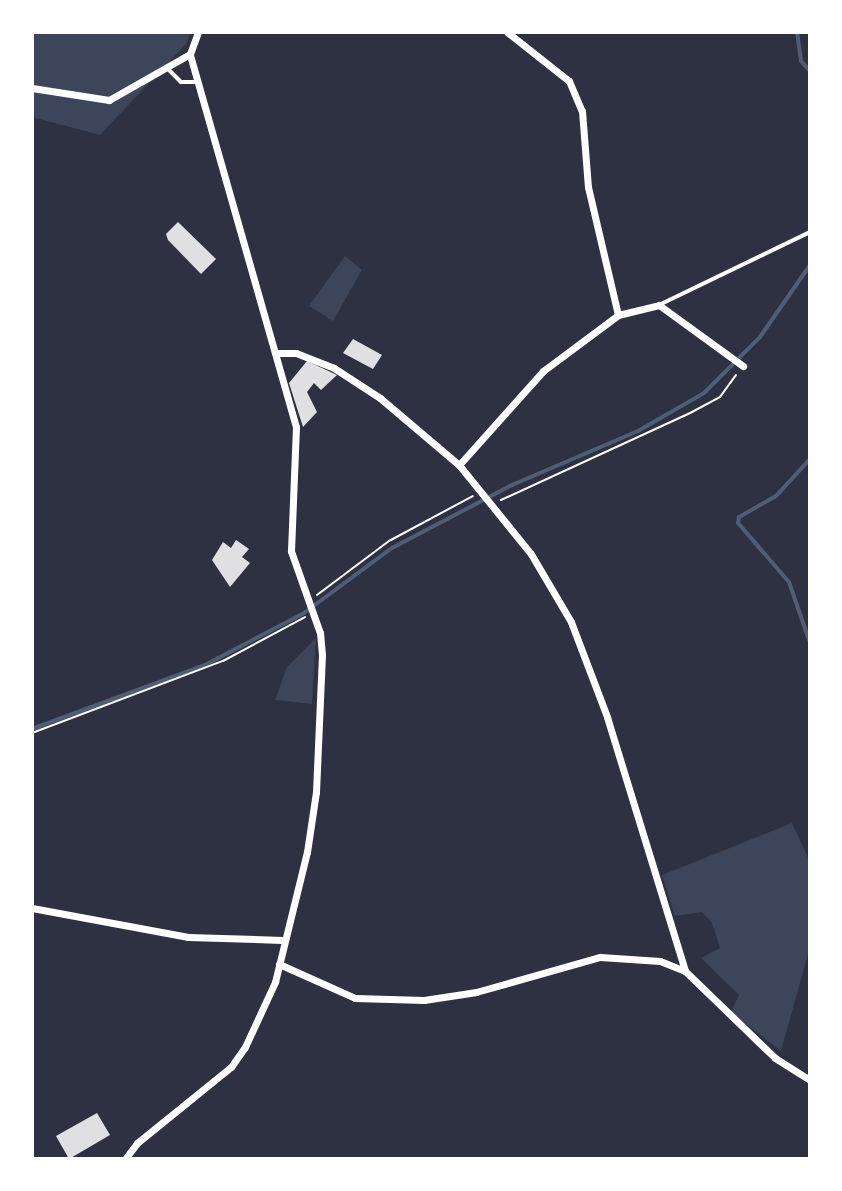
<!DOCTYPE html>
<style>
body{margin:0}
#map{position:relative;width:842px;height:1191px;overflow:hidden;background:#2d3142;font-family:Overpass,sans-serif}
div>[style]{position:absolute}
.green>*{inset:0;background:#3c4559}
.stream>*{height:4px;margin:-2px;padding:0 2px;transform-origin:2px;border-radius:2px;background:#4f5d75}
.building>*{inset:0;background:#e0e0e3}
.path>*{height:2px;margin:-1px;padding:0 1px;transform-origin:1px;border-radius:1px;background:#fff}
.service>*{height:4px;margin:-2px;padding:0 2px;transform-origin:2px;border-radius:2px;background:#fff}
.minor>*{height:7px;margin:-3.5px;padding:0 3.5px;transform-origin:3.5px;border-radius:3.5px;background:#fff}
span{translate:-50% -50%;white-space:nowrap;text-align:center;line-height:1.15;-webkit-text-stroke:7px #fff;paint-order:stroke}
.frame{position:absolute;inset:0;border:34px solid #fff;pointer-events:none}
</style>
<div id="map">
<div class="green">
<div style="clip-path:polygon(32px 32px,190px 32px,187px 43px,100px 135px,32px 117px)"></div>
<div style="clip-path:polygon(345px 256px,362px 270px,333px 321px,309px 306px)"></div>
<div style="clip-path:polygon(316px 638px,312px 704px,275px 700px,287px 667px)"></div>
<div style="clip-path:polygon(792px 823px,810px 862px,810px 947px,781px 1051px,731px 1012px,739px 995px,701px 958px,720px 948px,712px 923px,702px 912px,675px 916px,662px 875px)"></div>
</div>
<div class="stream">
<div style="left:797px;top:32px;width:29px;rotate:82deg"></div>
<div style="left:801px;top:61px;width:13px;rotate:48deg"></div>
<div style="left:810px;top:459px;width:50px;rotate:132.6deg"></div>
<div style="left:776px;top:496px;width:43px;rotate:150.4deg"></div>
<div style="left:739px;top:517px;width:6px;rotate:99deg"></div>
<div style="left:738px;top:523px;width:78px;rotate:49.2deg"></div>
<div style="left:789px;top:582px;width:65px;rotate:71deg"></div>
<div style="left:32px;top:729px;width:184px;rotate:-20.3deg"></div>
<div style="left:205px;top:665px;width:112px;rotate:-27.7deg"></div>
<div style="left:304px;top:613px;width:109px;rotate:-36.5deg"></div>
<div style="left:392px;top:548px;width:136px;rotate:-27.7deg"></div>
<div style="left:512px;top:485px;width:137px;rotate:-23.2deg"></div>
<div style="left:638px;top:431px;width:76px;rotate:-29.9deg"></div>
<div style="left:704px;top:393px;width:79px;rotate:-45deg"></div>
<div style="left:760px;top:337px;width:88px;rotate:-55.2deg"></div>
</div>
<div class="building">
<div style="clip-path:polygon(178px 222px,216px 259px,201px 274px,168px 240px,166px 234px)"></div>
<div style="clip-path:polygon(353px 339px,382px 355px,373px 369px,343px 353px)"></div>
<div style="clip-path:polygon(307px 361px,337px 375px,321px 390px,314px 383px,307px 392px,317px 412px,303px 427px,289px 383px)"></div>
<div style="clip-path:polygon(236px 540px,249px 549px,242px 557px,250px 563px,230px 587px,212px 560px,223px 542px,231px 548px)"></div>
<div style="clip-path:polygon(97px 1113px,110px 1135px,69px 1159px,56px 1136px)"></div>
</div>
<div class="path">
<div style="left:501px;top:500px;width:210px;rotate:-24.7deg"></div>
<div style="left:692px;top:412px;width:32px;rotate:-28deg"></div>
<div style="left:720px;top:397px;width:27px;rotate:-54deg"></div>
<div style="left:317px;top:595px;width:90px;rotate:-36.9deg"></div>
<div style="left:389px;top:541px;width:95px;rotate:-28.2deg"></div>
<div style="left:32px;top:733px;width:204px;rotate:-20.7deg"></div>
<div style="left:223px;top:661px;width:93px;rotate:-28.2deg"></div>
</div>
<div class="service">
<div style="left:168px;top:69px;width:18px;rotate:45deg"></div>
<div style="left:181px;top:82px;width:16px"></div>
<div style="left:659px;top:305px;width:168px;rotate:-25.8deg"></div>
</div>
<div class="minor">
<div style="left:507px;top:32px;width:79px;rotate:38.3deg"></div>
<div style="left:569px;top:81px;width:33px;rotate:67deg"></div>
<div style="left:582px;top:111px;width:76px;rotate:85.5deg"></div>
<div style="left:588px;top:187px;width:131px;rotate:76.8deg"></div>
<div style="left:618px;top:315px;width:42px;rotate:-13.7deg"></div>
<div style="left:659px;top:305px;width:104px;rotate:36deg"></div>
<div style="left:190px;top:54px;width:23px;rotate:-70deg"></div>
<div style="left:32px;top:88px;width:78px;rotate:8.9deg"></div>
<div style="left:109px;top:100px;width:93px;rotate:-29.6deg"></div>
<div style="left:277px;top:353px;width:19px"></div>
<div style="left:296px;top:353px;width:41px;rotate:21.5deg"></div>
<div style="left:334px;top:368px;width:55px;rotate:33.1deg"></div>
<div style="left:380px;top:398px;width:104px;rotate:40.3deg"></div>
<div style="left:459px;top:465px;width:114px;rotate:51deg"></div>
<div style="left:531px;top:554px;width:79px;rotate:59.5deg"></div>
<div style="left:571px;top:622px;width:102px;rotate:69.2deg"></div>
<div style="left:607px;top:717px;width:266px;rotate:72.9deg"></div>
<div style="left:685px;top:971px;width:125px;rotate:44deg"></div>
<div style="left:775px;top:1058px;width:41px;rotate:32.2deg"></div>
<div style="left:459px;top:465px;width:126px;rotate:-48.2deg"></div>
<div style="left:543px;top:371px;width:94px;rotate:-36.7deg"></div>
<div style="left:32px;top:908px;width:159px;rotate:10.5deg"></div>
<div style="left:188px;top:937px;width:94px;rotate:1.8deg"></div>
<div style="left:279px;top:964px;width:83px;rotate:24.1deg"></div>
<div style="left:355px;top:998px;width:69px;rotate:1.7deg"></div>
<div style="left:424px;top:1000px;width:53px;rotate:-8.7deg"></div>
<div style="left:476px;top:992px;width:129px;rotate:-15.8deg"></div>
<div style="left:600px;top:957px;width:60px;rotate:3.8deg"></div>
<div style="left:660px;top:961px;width:27px;rotate:22deg"></div>
<div style="left:125px;top:1159px;width:20px;rotate:-53deg"></div>
<div style="left:137px;top:1143px;width:121px;rotate:-39deg"></div>
<div style="left:231px;top:1067px;width:24px;rotate:-55deg"></div>
<div style="left:245px;top:1047px;width:72px;rotate:-65.2deg"></div>
<div style="left:275px;top:982px;width:134px;rotate:-76.2deg"></div>
<div style="left:307px;top:852px;width:61px;rotate:-81.5deg"></div>
<div style="left:316px;top:792px;width:137px;rotate:-87.5deg"></div>
<div style="left:322px;top:655px;width:22px;rotate:-95deg"></div>
<div style="left:320px;top:633px;width:87px;rotate:-109.5deg"></div>
<div style="left:291px;top:551px;width:124px;rotate:-87.7deg"></div>
<div style="left:296px;top:427px;width:388px;rotate:-105.9deg"></div>
</div>
<div class="frame"></div>
</div>
